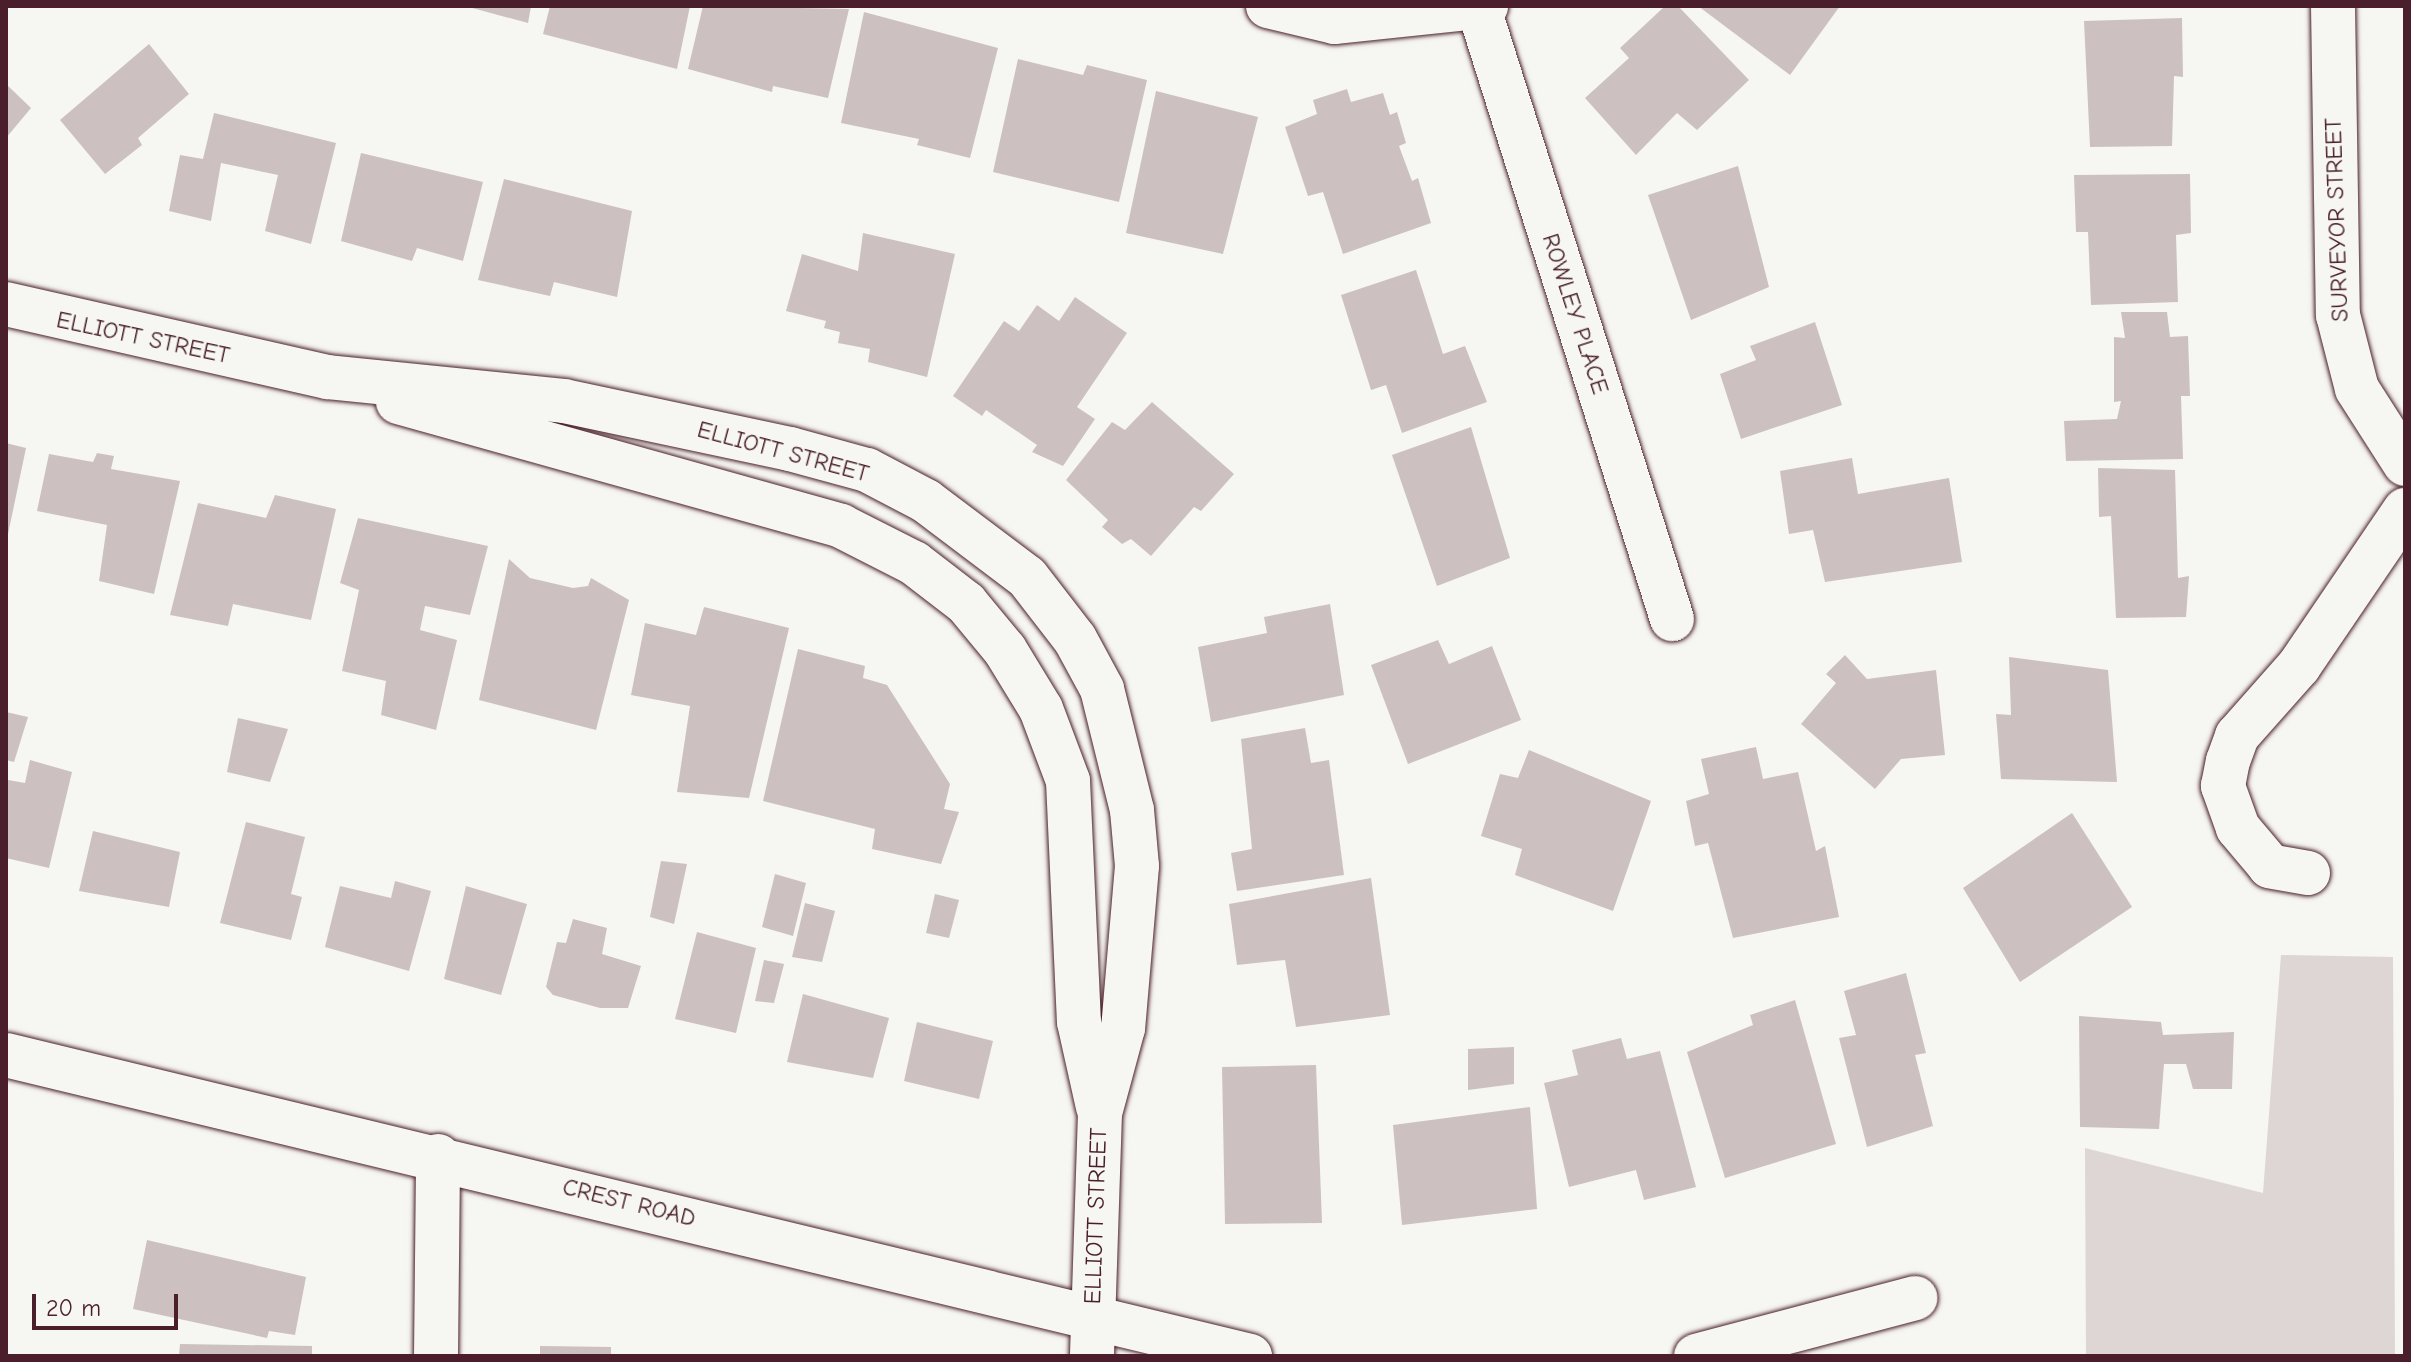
<!DOCTYPE html>
<style>
body{margin:0}
#map{position:relative;width:2411px;height:1362px;overflow:hidden;background:#f6f6f2;font-family:"Comic Neue",sans-serif}
div>[style]{position:absolute}
.green>*{inset:0;background:#ddd6d5}
.building>*{inset:0;background:#ccc1c0}
.roads{filter:drop-shadow(0 0 2px #4a1f2b) drop-shadow(0 0 2px #4a1f2b)}
.street>*{height:44px;margin:-22px;padding:0 22px;transform-origin:22px;border-radius:22px;background:#f6f6f2}
.secondary>*{height:44px;margin:-22px;padding:0 22px;transform-origin:22px;border-radius:22px;background:#f6f6f2}
span{translate:-50% -50%;white-space:nowrap;text-align:center;line-height:1.15;-webkit-text-stroke:6px #f6f6f2;paint-order:stroke}
.street-label{font-size:24px;color:#4a1f2b}
.frame{position:absolute;inset:0;border:8px solid #4a1f2b;pointer-events:none}
.scale{position:absolute;left:32px;top:1294px;width:146px;height:36px;box-sizing:border-box;border:4px solid #4a1f2b;border-top:0;padding-left:10px;font-size:24px;line-height:28px;white-space:nowrap;color:#4a1f2b;-webkit-text-stroke:6px #f6f6f2;paint-order:stroke}
</style>
<div id="map">
<div class="green">
<div style="clip-path:polygon(2281px 955px,2393px 957px,2395px 1356px,2086px 1356px,2085px 1148px,2263px 1193px)"></div>
</div>
<div class="building">
<div style="clip-path:polygon(465px 6px,531px 6px,528px 23px)"></div>
<div style="clip-path:polygon(550px 6px,690px 6px,677px 69px,543px 34px)"></div>
<div style="clip-path:polygon(703px 6px,849px 9px,828px 98px,773px 86px,772px 92px,688px 69px)"></div>
<div style="clip-path:polygon(1665px 6px,1678px 6px,1749px 80px,1697px 130px,1677px 113px,1636px 155px,1585px 98px,1629px 58px,1620px 48px)"></div>
<div style="clip-path:polygon(1698px 6px,1840px 6px,1790px 75px)"></div>
<div style="clip-path:polygon(864px 12px,998px 48px,970px 158px,917px 145px,919px 139px,841px 123px)"></div>
<div style="clip-path:polygon(2182px 18px,2183px 77px,2174px 76px,2172px 146px,2090px 147px,2084px 21px)"></div>
<div style="clip-path:polygon(149px 44px,189px 94px,138px 138px,142px 145px,105px 174px,60px 120px)"></div>
<div style="clip-path:polygon(1018px 59px,1083px 75px,1087px 65px,1147px 80px,1119px 202px,993px 172px)"></div>
<div style="clip-path:polygon(6px 84px,31px 108px,6px 138px)"></div>
<div style="clip-path:polygon(1347px 89px,1351px 102px,1383px 93px,1390px 115px,1397px 112px,1406px 143px,1399px 146px,1412px 181px,1418px 178px,1431px 223px,1343px 254px,1323px 192px,1308px 196px,1285px 127px,1317px 114px,1313px 100px)"></div>
<div style="clip-path:polygon(1156px 91px,1258px 117px,1223px 254px,1126px 233px)"></div>
<div style="clip-path:polygon(214px 113px,336px 143px,311px 244px,265px 231px,278px 175px,221px 163px,211px 221px,169px 211px,180px 155px,203px 159px)"></div>
<div style="clip-path:polygon(361px 153px,483px 182px,463px 261px,417px 248px,412px 261px,341px 241px)"></div>
<div style="clip-path:polygon(1738px 166px,1769px 287px,1691px 320px,1648px 195px)"></div>
<div style="clip-path:polygon(2190px 174px,2191px 233px,2176px 235px,2178px 302px,2091px 305px,2088px 232px,2076px 232px,2074px 175px)"></div>
<div style="clip-path:polygon(504px 179px,632px 211px,617px 297px,554px 282px,550px 296px,478px 280px)"></div>
<div style="clip-path:polygon(863px 233px,955px 254px,927px 377px,868px 362px,870px 349px,838px 343px,840px 332px,824px 328px,826px 321px,786px 311px,802px 254px,858px 271px)"></div>
<div style="clip-path:polygon(1416px 270px,1443px 354px,1465px 346px,1487px 402px,1402px 433px,1386px 385px,1371px 390px,1341px 295px)"></div>
<div style="clip-path:polygon(1075px 297px,1127px 333px,1077px 407px,1095px 419px,1063px 466px,1032px 452px,1037px 445px,986px 410px,982px 416px,953px 396px,1004px 321px,1019px 331px,1037px 305px,1059px 321px)"></div>
<div style="clip-path:polygon(2121px 312px,2167px 312px,2170px 337px,2188px 336px,2190px 396px,2181px 396px,2183px 459px,2066px 461px,2064px 421px,2117px 419px,2121px 401px,2114px 402px,2114px 337px,2125px 338px)"></div>
<div style="clip-path:polygon(1815px 322px,1842px 405px,1741px 439px,1720px 374px,1756px 360px,1750px 346px)"></div>
<div style="clip-path:polygon(1152px 402px,1234px 474px,1201px 511px,1194px 507px,1151px 556px,1131px 539px,1122px 544px,1102px 527px,1108px 520px,1066px 480px,1112px 422px,1125px 430px)"></div>
<div style="clip-path:polygon(1471px 427px,1510px 558px,1437px 586px,1392px 455px)"></div>
<div style="clip-path:polygon(6px 443px,26px 448px,7px 539px,6px 538px)"></div>
<div style="clip-path:polygon(97px 453px,114px 456px,111px 469px,180px 481px,154px 594px,99px 581px,107px 525px,37px 511px,49px 454px,93px 462px)"></div>
<div style="clip-path:polygon(1852px 458px,1858px 494px,1949px 478px,1962px 562px,1825px 582px,1813px 530px,1789px 534px,1780px 471px)"></div>
<div style="clip-path:polygon(2098px 468px,2175px 470px,2178px 578px,2189px 576px,2186px 617px,2116px 618px,2111px 516px,2099px 517px)"></div>
<div style="clip-path:polygon(275px 495px,336px 509px,311px 620px,233px 604px,228px 626px,170px 615px,198px 503px,266px 518px)"></div>
<div style="clip-path:polygon(358px 518px,488px 546px,470px 615px,425px 606px,420px 630px,457px 640px,436px 730px,381px 715px,386px 681px,342px 671px,359px 590px,340px 583px)"></div>
<div style="clip-path:polygon(509px 559px,530px 578px,573px 588px,588px 586px,591px 578px,629px 600px,596px 730px,479px 700px)"></div>
<div style="clip-path:polygon(1330px 604px,1344px 695px,1211px 722px,1198px 647px,1267px 633px,1264px 617px)"></div>
<div style="clip-path:polygon(704px 607px,789px 628px,749px 798px,677px 792px,690px 706px,631px 695px,645px 623px,696px 635px)"></div>
<div style="clip-path:polygon(1438px 640px,1449px 664px,1492px 646px,1521px 720px,1408px 764px,1371px 665px)"></div>
<div style="clip-path:polygon(798px 649px,865px 666px,863px 678px,887px 685px,950px 784px,944px 809px,959px 812px,941px 864px,872px 849px,875px 829px,763px 801px)"></div>
<div style="clip-path:polygon(1845px 655px,1867px 679px,1936px 670px,1945px 755px,1901px 759px,1875px 789px,1801px 724px,1836px 683px,1826px 674px)"></div>
<div style="clip-path:polygon(2009px 657px,2108px 670px,2117px 782px,2001px 779px,1996px 714px,2011px 715px)"></div>
<div style="clip-path:polygon(6px 712px,28px 717px,14px 762px,6px 760px)"></div>
<div style="clip-path:polygon(238px 718px,288px 729px,270px 782px,227px 772px)"></div>
<div style="clip-path:polygon(1305px 728px,1311px 763px,1329px 760px,1344px 875px,1237px 891px,1231px 853px,1252px 849px,1241px 739px)"></div>
<div style="clip-path:polygon(1756px 747px,1763px 779px,1798px 772px,1816px 851px,1825px 846px,1839px 917px,1733px 938px,1708px 843px,1695px 846px,1686px 801px,1709px 794px,1701px 759px)"></div>
<div style="clip-path:polygon(1529px 750px,1651px 801px,1613px 911px,1515px 875px,1522px 849px,1481px 836px,1500px 774px,1518px 778px)"></div>
<div style="clip-path:polygon(30px 760px,72px 772px,49px 868px,6px 858px,6px 788px,8px 780px,25px 783px)"></div>
<div style="clip-path:polygon(2072px 813px,2132px 907px,2020px 982px,1963px 888px)"></div>
<div style="clip-path:polygon(246px 822px,305px 837px,291px 894px,302px 897px,291px 940px,220px 923px)"></div>
<div style="clip-path:polygon(93px 831px,180px 852px,169px 907px,79px 891px)"></div>
<div style="clip-path:polygon(661px 861px,687px 864px,674px 924px,650px 917px)"></div>
<div style="clip-path:polygon(775px 874px,806px 883px,793px 936px,762px 927px)"></div>
<div style="clip-path:polygon(1371px 878px,1390px 1015px,1296px 1027px,1285px 960px,1237px 965px,1229px 904px)"></div>
<div style="clip-path:polygon(395px 881px,431px 891px,409px 971px,325px 947px,340px 886px,391px 898px)"></div>
<div style="clip-path:polygon(466px 886px,527px 904px,501px 995px,444px 979px)"></div>
<div style="clip-path:polygon(935px 894px,959px 900px,949px 938px,926px 933px)"></div>
<div style="clip-path:polygon(805px 903px,835px 911px,822px 962px,792px 957px)"></div>
<div style="clip-path:polygon(573px 919px,607px 928px,602px 954px,641px 966px,628px 1008px,600px 1008px,553px 995px,546px 987px,557px 942px,566px 943px)"></div>
<div style="clip-path:polygon(697px 932px,756px 948px,736px 1033px,675px 1019px)"></div>
<div style="clip-path:polygon(764px 960px,784px 964px,774px 1003px,755px 1001px)"></div>
<div style="clip-path:polygon(1906px 973px,1926px 1053px,1915px 1055px,1933px 1126px,1867px 1147px,1839px 1038px,1856px 1035px,1844px 991px)"></div>
<div style="clip-path:polygon(803px 994px,889px 1018px,873px 1078px,787px 1062px)"></div>
<div style="clip-path:polygon(1795px 1000px,1836px 1144px,1725px 1178px,1687px 1052px,1753px 1025px,1750px 1015px)"></div>
<div style="clip-path:polygon(2079px 1016px,2161px 1022px,2163px 1035px,2234px 1032px,2232px 1089px,2193px 1089px,2186px 1064px,2164px 1064px,2159px 1129px,2080px 1127px)"></div>
<div style="clip-path:polygon(917px 1022px,993px 1041px,979px 1099px,904px 1081px)"></div>
<div style="clip-path:polygon(1621px 1038px,1627px 1059px,1660px 1051px,1696px 1187px,1644px 1200px,1636px 1170px,1569px 1187px,1544px 1083px,1578px 1075px,1572px 1050px)"></div>
<div style="clip-path:polygon(1514px 1047px,1514px 1084px,1468px 1090px,1468px 1049px)"></div>
<div style="clip-path:polygon(1316px 1065px,1322px 1223px,1225px 1224px,1222px 1067px)"></div>
<div style="clip-path:polygon(1530px 1107px,1537px 1209px,1402px 1225px,1393px 1125px)"></div>
<div style="clip-path:polygon(147px 1240px,306px 1277px,295px 1335px,269px 1331px,267px 1338px,133px 1309px)"></div>
<div style="clip-path:polygon(180px 1344px,312px 1346px,312px 1356px,179px 1356px)"></div>
<div style="clip-path:polygon(540px 1346px,611px 1347px,611px 1356px,540px 1356px)"></div>
</div>
<div class="roads">
<div class="street">
<div style="left:1268px;top:6px;width:68px;rotate:13.6deg"></div>
<div style="left:1334px;top:22px;width:153px;rotate:-6deg"></div>
<div style="left:1479px;top:9px;width:640px;rotate:72.44deg"></div>
<div style="left:6px;top:304px;width:330px;rotate:12.8deg"></div>
<div style="left:328px;top:377px;width:237px;rotate:5.8deg"></div>
<div style="left:564px;top:401px;width:231px;rotate:12deg"></div>
<div style="left:790px;top:449px;width:80px;rotate:15.3deg"></div>
<div style="left:867px;top:470px;width:67px;rotate:27.7deg"></div>
<div style="left:926px;top:501px;width:126px;rotate:37deg"></div>
<div style="left:1027px;top:577px;width:78px;rotate:52.3deg"></div>
<div style="left:1075px;top:639px;width:57px;rotate:61.6deg"></div>
<div style="left:1102px;top:689px;width:125px;rotate:76.1deg"></div>
<div style="left:1132px;top:810px;width:56px;rotate:84.9deg"></div>
<div style="left:1137px;top:866px;width:163px;rotate:94.9deg"></div>
<div style="left:1123px;top:1028px;width:88px;rotate:105.1deg"></div>
<div style="left:1100px;top:1113px;width:243px;rotate:91.9deg"></div>
<div style="left:398px;top:402px;width:460px;rotate:15.6deg"></div>
<div style="left:841px;top:526px;width:82px;rotate:26.9deg"></div>
<div style="left:914px;top:563px;width:66px;rotate:37.6deg"></div>
<div style="left:966px;top:603px;width:61px;rotate:50.3deg"></div>
<div style="left:1005px;top:650px;width:69px;rotate:58.6deg"></div>
<div style="left:1041px;top:709px;width:77px;rotate:69.4deg"></div>
<div style="left:1068px;top:781px;width:241px;rotate:87.4deg"></div>
<div style="left:1079px;top:1022px;width:87px;rotate:77.4deg"></div>
<div style="left:2308px;top:873px;width:39px;rotate:-170deg"></div>
<div style="left:2270px;top:866px;width:50px;rotate:-130.1deg"></div>
<div style="left:2238px;top:828px;width:45px;rotate:-109.7deg"></div>
<div style="left:2223px;top:786px;width:25px;rotate:-79deg"></div>
<div style="left:2228px;top:761px;width:27px;rotate:-70deg"></div>
<div style="left:2237px;top:736px;width:94px;rotate:-48.5deg"></div>
<div style="left:2299px;top:666px;width:189px;rotate:-55.8deg"></div>
<div style="left:6px;top:1055px;width:1280px;rotate:13.6deg"></div>
<div style="left:436px;top:1356px;width:200px;rotate:-89.4deg"></div>
<div style="left:1696px;top:1356px;width:227px;rotate:-14.8deg"></div>
</div>
<div class="secondary">
<div style="left:2333px;top:6px;width:309px;rotate:89.1deg"></div>
<div style="left:2338px;top:315px;width:76px;rotate:75.6deg"></div>
<div style="left:2357px;top:389px;width:89px;rotate:57.4deg"></div>
</div>
</div>
<div class="street-label">
<span style="left:2337px;top:220px;rotate:-92deg">SURVEYOR STREET</span>
<span style="left:1575px;top:314px;rotate:72deg">ROWLEY PLACE</span>
<span style="left:143px;top:338px;rotate:12deg">ELLIOTT STREET</span>
<span style="left:783px;top:452px;rotate:15deg">ELLIOTT STREET</span>
<span style="left:629px;top:1203px;rotate:14deg">CREST ROAD</span>
<span style="left:1096px;top:1216px;rotate:-88deg">ELLIOTT STREET</span>
</div>
<div class="frame"></div>
<div class="scale">20 m</div>
</div>
